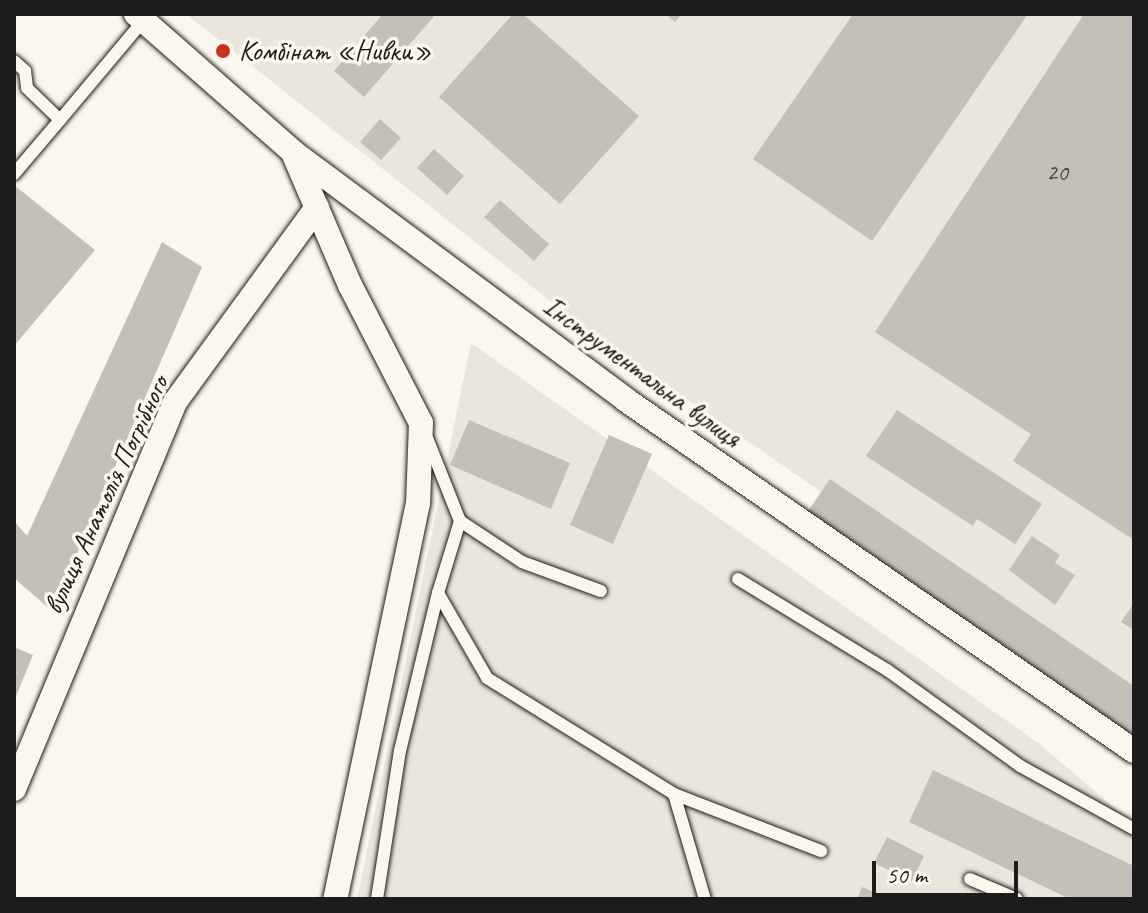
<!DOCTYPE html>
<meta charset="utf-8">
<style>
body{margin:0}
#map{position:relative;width:1148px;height:913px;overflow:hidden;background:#fbf7ec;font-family:Caveat,sans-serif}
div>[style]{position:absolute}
.built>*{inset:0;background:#eae6dc}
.building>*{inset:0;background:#c3c0b8}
.roads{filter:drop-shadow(0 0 2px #1c1c1c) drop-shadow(0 0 2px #1c1c1c)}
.lane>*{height:12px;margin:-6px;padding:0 6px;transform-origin:6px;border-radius:6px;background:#fbf7ec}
.street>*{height:24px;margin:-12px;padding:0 12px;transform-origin:12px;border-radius:12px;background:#fbf7ec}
.dots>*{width:22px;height:22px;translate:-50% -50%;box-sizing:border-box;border:4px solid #fbf7ec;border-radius:50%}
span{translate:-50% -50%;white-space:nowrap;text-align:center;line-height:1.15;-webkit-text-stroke:7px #fbf7ec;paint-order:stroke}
.number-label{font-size:24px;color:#464543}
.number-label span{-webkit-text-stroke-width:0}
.poi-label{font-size:28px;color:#1c1c1c}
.left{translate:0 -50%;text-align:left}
.street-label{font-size:28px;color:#1c1c1c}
.frame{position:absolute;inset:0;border:16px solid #1c1c1c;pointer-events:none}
.scale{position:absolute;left:872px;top:861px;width:146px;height:36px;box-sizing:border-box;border:4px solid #1c1c1c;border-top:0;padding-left:10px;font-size:24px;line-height:28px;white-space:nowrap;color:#1c1c1c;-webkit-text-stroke:6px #fbf7ec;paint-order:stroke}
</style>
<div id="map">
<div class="built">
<div style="clip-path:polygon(186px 14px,1134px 14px,1134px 708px,587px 330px)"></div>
<div style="clip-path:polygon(471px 343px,1041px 745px,1134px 825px,1134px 899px,357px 899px)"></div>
</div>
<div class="building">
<div style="clip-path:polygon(383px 14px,436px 14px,364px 97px,334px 71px)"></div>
<div style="clip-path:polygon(513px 14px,523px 14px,639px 116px,560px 204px,439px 97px)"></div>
<div style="clip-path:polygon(666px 14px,682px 14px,675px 22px)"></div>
<div style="clip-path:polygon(853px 14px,1028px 14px,872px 241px,753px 159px)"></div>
<div style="clip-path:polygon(1084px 14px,1134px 14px,1134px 540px,1013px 461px,1031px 434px,875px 332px)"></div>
<div style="clip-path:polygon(380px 119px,401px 138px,381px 160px,360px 142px)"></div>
<div style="clip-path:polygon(434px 149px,464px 176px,447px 195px,417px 168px)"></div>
<div style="clip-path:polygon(14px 185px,95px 250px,14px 346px)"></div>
<div style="clip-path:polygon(500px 200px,549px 244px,534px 261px,484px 217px)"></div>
<div style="clip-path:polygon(162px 242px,202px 267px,52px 611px,14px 578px,14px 521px,27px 536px)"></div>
<div style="clip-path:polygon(897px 410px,1042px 504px,1015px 544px,977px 519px,973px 526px,866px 456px)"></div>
<div style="clip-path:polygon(469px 420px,570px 463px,551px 509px,450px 465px)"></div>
<div style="clip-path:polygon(609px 435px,652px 454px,613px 544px,570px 525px)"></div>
<div style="clip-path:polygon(830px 479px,1134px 686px,1134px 747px,802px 520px)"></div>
<div style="clip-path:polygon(1032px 536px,1060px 555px,1055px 563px,1075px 575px,1055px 605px,1009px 570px)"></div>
<div style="clip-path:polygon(1134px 603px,1134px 630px,1121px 622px)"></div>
<div style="clip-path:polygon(14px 647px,33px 655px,14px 701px)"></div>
<div style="clip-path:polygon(933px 770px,1134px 866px,1134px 899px,1070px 899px,909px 822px)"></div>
<div style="clip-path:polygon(887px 837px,924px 856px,912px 881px,874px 863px)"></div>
<div style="clip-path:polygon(862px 887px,892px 899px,857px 899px)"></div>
</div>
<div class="roads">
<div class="lane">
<div style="left:14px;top:61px;width:15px;rotate:42deg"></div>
<div style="left:25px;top:71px;width:17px;rotate:83deg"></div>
<div style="left:27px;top:88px;width:46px;rotate:44.1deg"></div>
<div style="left:60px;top:120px;width:131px;rotate:-50deg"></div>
<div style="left:14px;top:174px;width:71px;rotate:-49.6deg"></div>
<div style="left:427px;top:438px;width:89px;rotate:68.3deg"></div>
<div style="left:460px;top:521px;width:75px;rotate:107deg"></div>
<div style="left:460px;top:521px;width:74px;rotate:33.5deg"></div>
<div style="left:522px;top:562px;width:84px;rotate:20.2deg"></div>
<div style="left:738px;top:579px;width:175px;rotate:31.4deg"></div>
<div style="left:887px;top:670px;width:164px;rotate:35.8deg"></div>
<div style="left:1020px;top:766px;width:130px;rotate:28.9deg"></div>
<div style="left:674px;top:794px;width:158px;rotate:21.2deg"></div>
<div style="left:970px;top:879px;width:51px;rotate:23.1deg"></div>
<div style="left:377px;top:899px;width:150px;rotate:-81.2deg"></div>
<div style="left:400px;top:751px;width:163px;rotate:-76.5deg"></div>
<div style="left:438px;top:593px;width:98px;rotate:60deg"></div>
<div style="left:487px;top:678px;width:220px;rotate:31.8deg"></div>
<div style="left:674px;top:794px;width:109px;rotate:73.6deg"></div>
</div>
<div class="street">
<div style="left:136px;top:14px;width:210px;rotate:41.3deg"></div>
<div style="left:294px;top:153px;width:414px;rotate:36.6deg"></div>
<div style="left:626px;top:400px;width:617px;rotate:34.64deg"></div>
<div style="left:294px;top:155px;width:142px;rotate:66.7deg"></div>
<div style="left:350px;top:285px;width:155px;rotate:62.8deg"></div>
<div style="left:421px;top:423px;width:80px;rotate:92.1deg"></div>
<div style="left:418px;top:503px;width:405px;rotate:101.8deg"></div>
<div style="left:14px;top:789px;width:419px;rotate:-67.4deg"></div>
<div style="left:175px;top:402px;width:241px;rotate:-53.9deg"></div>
</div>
</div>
<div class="dots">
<div style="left:223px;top:51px;background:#c8321e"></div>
</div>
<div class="number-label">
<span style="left:1057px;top:173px">20</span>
</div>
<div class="poi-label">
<span class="left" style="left:239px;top:51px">Комбінат «Нивки»</span>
</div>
<div class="street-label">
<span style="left:642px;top:372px;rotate:36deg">Інструментальна вулиця</span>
<span style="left:106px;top:495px;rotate:-65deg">вулиця Анатолія Погрібного</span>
</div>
<div class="frame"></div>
<div class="scale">50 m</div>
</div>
